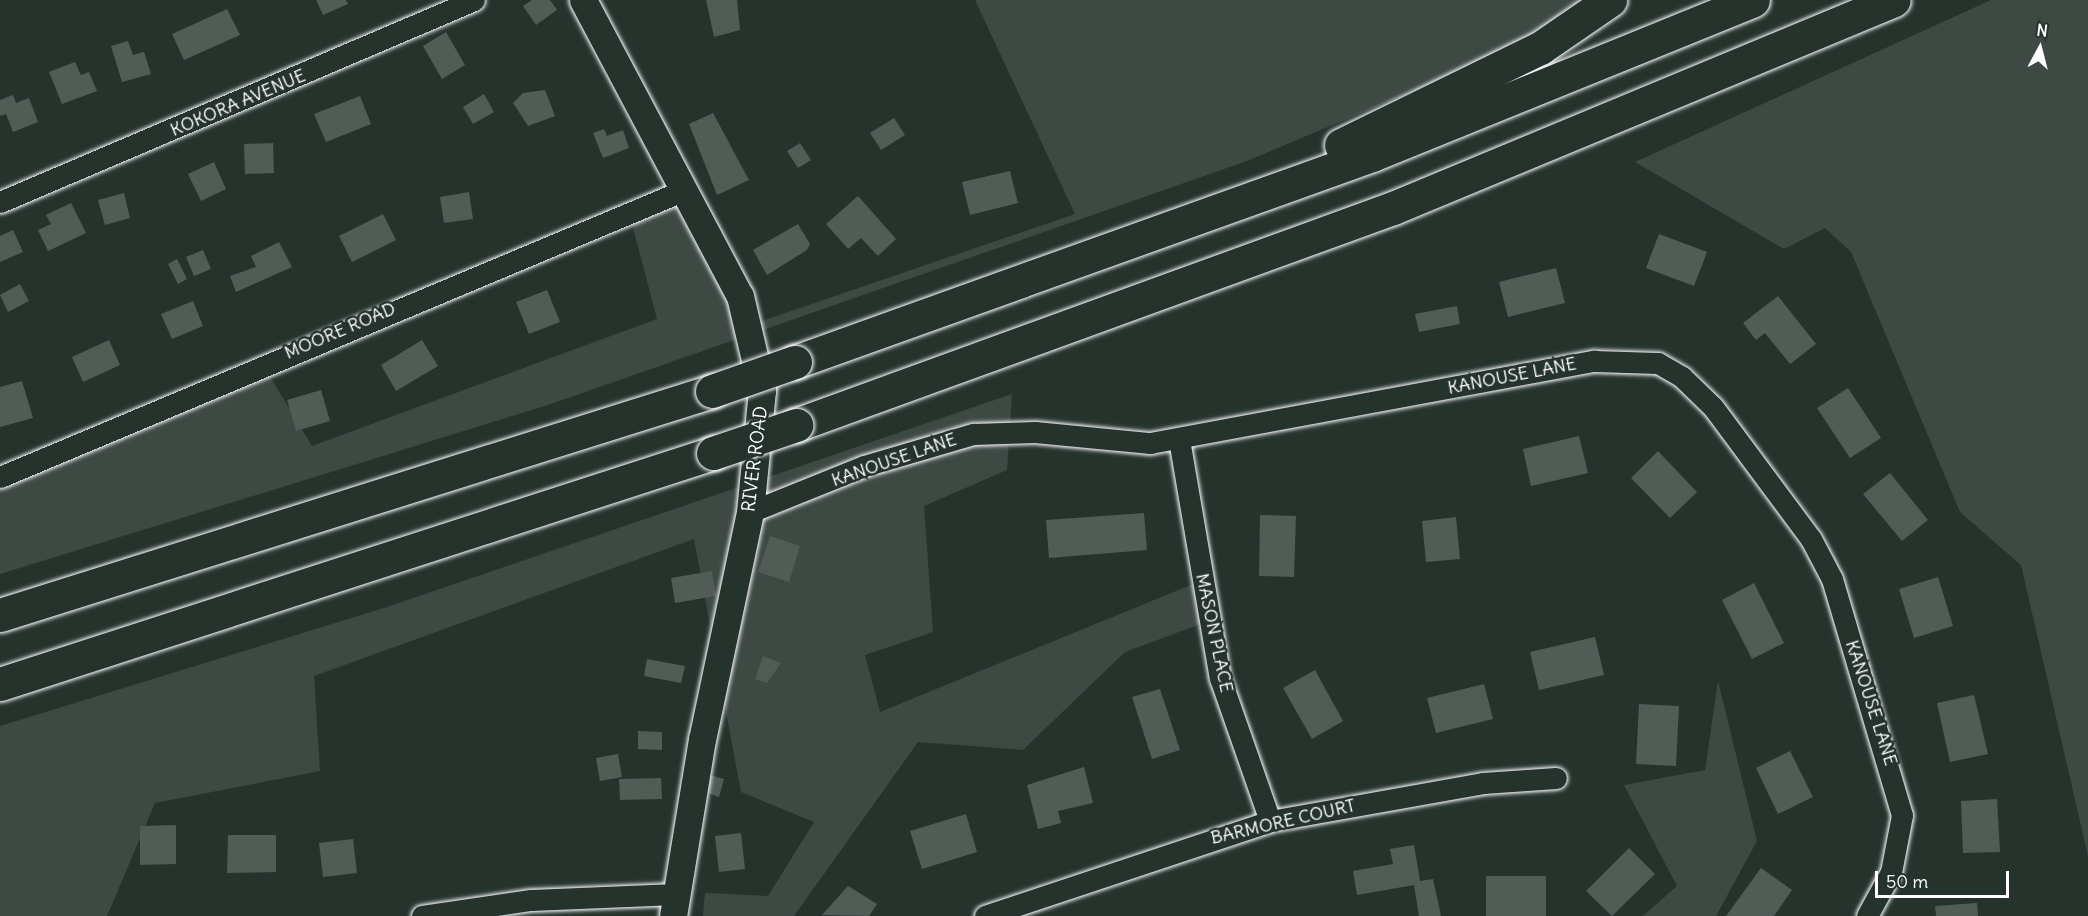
<!DOCTYPE html>
<style>
body{margin:0}
#map{position:relative;width:2088px;height:916px;overflow:hidden;background:#26332d;font-family:Delius,sans-serif}
div>[style]{position:absolute}
.green>*{inset:0;background:#3e4944}
.building>*{inset:0;background:#515c57}
.roads{filter:drop-shadow(0 0 2px #fff) drop-shadow(0 0 2px #fff)}
.minor>*{height:21px;margin:-10.5px;padding:0 10.5px;transform-origin:10.5px;border-radius:10.5px;background:#26332d}
.tertiary>*{height:27px;margin:-13.5px;padding:0 13.5px;transform-origin:13.5px;border-radius:13.5px;background:#26332d}
.motorway>*{height:33px;margin:-16.5px;padding:0 16.5px;transform-origin:16.5px;border-radius:16.5px;background:#26332d}
.bridges{filter:drop-shadow(0 0 2px #fff) drop-shadow(0 0 2px #fff)}
.motorway-bridge>*{height:33px;margin:-16.5px;padding:0 16.5px;transform-origin:16.5px;border-radius:16.5px;background:#26332d}
span{translate:-50% -50%;white-space:nowrap;text-align:center;line-height:1.15;-webkit-text-stroke:5px #26332d;paint-order:stroke}
.street-label{font-size:18px;color:#fff}
.north{position:absolute;left:2010px;top:18px;width:60px;height:60px;-webkit-text-stroke:4px #26332d;paint-order:stroke;rotate:7deg;font-size:16px;font-weight:700;line-height:24px;text-align:center;color:#fff}
.north::after{content:'';display:block;margin:auto;width:21px;height:27px;background:#fff;clip-path:polygon(50% 0,100% 100%,50% 72%,0 100%)}
.scale{position:absolute;left:1875px;top:871px;width:134px;height:27px;box-sizing:border-box;border:3px solid #fff;border-top:0;padding-left:8px;font-size:18px;line-height:21px;white-space:nowrap;color:#fff;-webkit-text-stroke:4px #26332d;paint-order:stroke}
</style>
<div id="map">
<div class="green">
<div style="clip-path:polygon(975px 0,1582px 0,1532px 41px,1247px 161px,548px 405px,0 574px,0 473px,263px 365px,312px 446px,657px 319px,631px 220px,691px 192px,759px 322px,1075px 214px)"></div>
<div style="clip-path:polygon(1991px 0,2088px 0,2088px 856px,2021px 565px,1960px 512px,1851px 252px,1825px 228px,1784px 249px,1635px 162px)"></div>
<div style="clip-path:polygon(1012px 394px,1007px 470px,924px 506px,933px 632px,865px 655px,880px 712px,1203px 580px,1214px 619px,1125px 652px,1023px 750px,918px 742px,794px 916px,703px 916px,705px 893px,768px 896px,814px 822px,741px 792px,694px 539px,314px 676px,320px 771px,155px 803px,107px 916px,0 916px,0 726px,387px 607px)"></div>
<div style="clip-path:polygon(1718px 681px,1757px 841px,1716px 916px,1643px 916px,1677px 886px,1624px 785px,1705px 770px)"></div>
</div>
<div class="building">
<div style="clip-path:polygon(316px 0,346px 0,348px 4px,323px 15px)"></div>
<div style="clip-path:polygon(532px 0,550px 0,557px 10px,536px 25px,523px 6px)"></div>
<div style="clip-path:polygon(706px 0,737px 0,740px 30px,714px 37px)"></div>
<div style="clip-path:polygon(227px 9px,240px 35px,184px 60px,172px 34px)"></div>
<div style="clip-path:polygon(446px 32px,465px 65px,442px 79px,423px 46px)"></div>
<div style="clip-path:polygon(128px 41px,133px 55px,144px 52px,151px 74px,122px 82px,111px 46px)"></div>
<div style="clip-path:polygon(75px 62px,81px 75px,89px 72px,97px 91px,62px 104px,49px 72px)"></div>
<div style="clip-path:polygon(545px 90px,555px 116px,528px 126px,513px 103px,523px 93px)"></div>
<div style="clip-path:polygon(484px 94px,494px 112px,473px 124px,463px 107px)"></div>
<div style="clip-path:polygon(13px 95px,16px 103px,29px 98px,38px 122px,13px 132px,6px 114px,0 116px,0 100px)"></div>
<div style="clip-path:polygon(360px 96px,371px 124px,326px 142px,314px 114px)"></div>
<div style="clip-path:polygon(713px 113px,749px 180px,717px 195px,689px 124px)"></div>
<div style="clip-path:polygon(894px 118px,905px 135px,881px 150px,870px 133px)"></div>
<div style="clip-path:polygon(604px 129px,607px 136px,623px 130px,629px 148px,603px 158px,593px 133px)"></div>
<div style="clip-path:polygon(273px 143px,274px 173px,245px 174px,244px 144px)"></div>
<div style="clip-path:polygon(800px 143px,811px 160px,798px 168px,787px 151px)"></div>
<div style="clip-path:polygon(214px 162px,226px 189px,201px 201px,188px 174px)"></div>
<div style="clip-path:polygon(1010px 171px,1018px 203px,970px 215px,962px 182px)"></div>
<div style="clip-path:polygon(469px 192px,473px 219px,444px 223px,440px 197px)"></div>
<div style="clip-path:polygon(124px 193px,130px 218px,105px 225px,98px 200px)"></div>
<div style="clip-path:polygon(858px 196px,896px 239px,878px 256px,861px 238px,848px 249px,826px 224px)"></div>
<div style="clip-path:polygon(71px 203px,86px 233px,48px 251px,38px 230px,51px 224px,46px 215px)"></div>
<div style="clip-path:polygon(383px 214px,396px 240px,352px 262px,339px 236px)"></div>
<div style="clip-path:polygon(798px 224px,810px 244px,807px 250px,767px 275px,753px 250px)"></div>
<div style="clip-path:polygon(13px 230px,23px 252px,0 262px,0 236px)"></div>
<div style="clip-path:polygon(1659px 234px,1707px 252px,1694px 286px,1646px 268px)"></div>
<div style="clip-path:polygon(279px 242px,292px 267px,236px 292px,230px 276px,256px 267px,251px 256px)"></div>
<div style="clip-path:polygon(203px 250px,211px 269px,194px 276px,186px 257px)"></div>
<div style="clip-path:polygon(177px 259px,187px 279px,178px 284px,168px 264px)"></div>
<div style="clip-path:polygon(1556px 268px,1565px 303px,1508px 317px,1499px 282px)"></div>
<div style="clip-path:polygon(20px 284px,29px 301px,8px 312px,0 295px)"></div>
<div style="clip-path:polygon(547px 290px,560px 322px,529px 334px,516px 302px)"></div>
<div style="clip-path:polygon(1778px 296px,1816px 344px,1790px 364px,1765px 333px,1756px 340px,1743px 323px)"></div>
<div style="clip-path:polygon(193px 301px,203px 326px,172px 339px,161px 314px)"></div>
<div style="clip-path:polygon(1457px 306px,1460px 324px,1419px 332px,1415px 314px)"></div>
<div style="clip-path:polygon(109px 340px,120px 365px,83px 382px,72px 357px)"></div>
<div style="clip-path:polygon(422px 340px,438px 366px,396px 391px,381px 365px)"></div>
<div style="clip-path:polygon(22px 381px,33px 418px,0 427px,0 387px)"></div>
<div style="clip-path:polygon(1848px 388px,1881px 438px,1850px 458px,1817px 408px)"></div>
<div style="clip-path:polygon(321px 390px,330px 421px,296px 431px,287px 400px)"></div>
<div style="clip-path:polygon(1579px 436px,1588px 473px,1531px 486px,1523px 449px)"></div>
<div style="clip-path:polygon(1658px 451px,1697px 492px,1670px 518px,1631px 478px)"></div>
<div style="clip-path:polygon(1890px 473px,1928px 520px,1902px 541px,1863px 494px)"></div>
<div style="clip-path:polygon(1144px 513px,1147px 550px,1049px 558px,1046px 520px)"></div>
<div style="clip-path:polygon(1260px 515px,1296px 516px,1294px 577px,1259px 576px)"></div>
<div style="clip-path:polygon(1456px 517px,1460px 559px,1426px 562px,1422px 521px)"></div>
<div style="clip-path:polygon(770px 536px,800px 546px,789px 582px,758px 572px)"></div>
<div style="clip-path:polygon(712px 571px,716px 596px,675px 603px,671px 578px)"></div>
<div style="clip-path:polygon(1938px 577px,1953px 626px,1914px 638px,1899px 589px)"></div>
<div style="clip-path:polygon(1754px 583px,1784px 643px,1752px 659px,1722px 600px)"></div>
<div style="clip-path:polygon(1595px 637px,1604px 675px,1539px 690px,1530px 652px)"></div>
<div style="clip-path:polygon(763px 656px,781px 663px,767px 683px,755px 679px)"></div>
<div style="clip-path:polygon(647px 659px,685px 666px,681px 683px,644px 676px)"></div>
<div style="clip-path:polygon(1315px 670px,1343px 721px,1312px 739px,1283px 688px)"></div>
<div style="clip-path:polygon(1484px 684px,1493px 719px,1436px 733px,1427px 698px)"></div>
<div style="clip-path:polygon(1160px 689px,1180px 750px,1152px 759px,1132px 697px)"></div>
<div style="clip-path:polygon(1974px 695px,1988px 754px,1950px 762px,1937px 703px)"></div>
<div style="clip-path:polygon(1639px 704px,1679px 706px,1676px 766px,1636px 764px)"></div>
<div style="clip-path:polygon(638px 731px,662px 732px,662px 750px,638px 749px)"></div>
<div style="clip-path:polygon(1790px 751px,1813px 797px,1778px 814px,1756px 768px)"></div>
<div style="clip-path:polygon(618px 754px,622px 777px,600px 781px,596px 758px)"></div>
<div style="clip-path:polygon(1084px 767px,1093px 803px,1058px 811px,1061px 823px,1038px 829px,1027px 785px)"></div>
<div style="clip-path:polygon(710px 775px,724px 779px,719px 797px,705px 792px)"></div>
<div style="clip-path:polygon(661px 778px,662px 799px,620px 800px,619px 779px)"></div>
<div style="clip-path:polygon(1997px 799px,2000px 852px,1963px 853px,1961px 801px)"></div>
<div style="clip-path:polygon(966px 814px,977px 852px,922px 869px,910px 831px)"></div>
<div style="clip-path:polygon(176px 825px,176px 864px,140px 865px,140px 826px)"></div>
<div style="clip-path:polygon(741px 833px,745px 869px,719px 872px,715px 836px)"></div>
<div style="clip-path:polygon(228px 835px,276px 835px,276px 872px,227px 873px)"></div>
<div style="clip-path:polygon(353px 839px,357px 873px,323px 877px,319px 843px)"></div>
<div style="clip-path:polygon(1414px 845px,1420px 881px,1433px 879px,1441px 916px,1419px 916px,1414px 885px,1357px 895px,1353px 871px,1393px 864px,1390px 849px)"></div>
<div style="clip-path:polygon(1629px 848px,1655px 874px,1612px 916px,1586px 891px)"></div>
<div style="clip-path:polygon(1761px 868px,1792px 890px,1774px 916px,1726px 916px)"></div>
<div style="clip-path:polygon(1486px 876px,1546px 876px,1546px 916px,1486px 916px)"></div>
<div style="clip-path:polygon(848px 886px,877px 904px,869px 916px,822px 915px)"></div>
<div style="clip-path:polygon(1977px 903px,1978px 916px,1936px 916px,1935px 906px)"></div>
</div>
<div class="roads">
<div class="minor">
<div style="left:0;top:202px;width:515px;rotate:-23.08deg"></div>
<div style="left:1179px;top:439px;width:242px;rotate:80.3deg"></div>
<div style="left:1220px;top:678px;width:151px;rotate:70.7deg"></div>
<div style="left:0;top:477px;width:740px;rotate:-22.75deg"></div>
<div style="left:750px;top:512px;width:123px;rotate:-22deg"></div>
<div style="left:864px;top:466px;width:114px;rotate:-16.4deg"></div>
<div style="left:973px;top:434px;width:62px;rotate:-1.8deg"></div>
<div style="left:1035px;top:432px;width:116px;rotate:5.5deg"></div>
<div style="left:1150px;top:443px;width:452px;rotate:-10.5deg"></div>
<div style="left:1594px;top:361px;width:64px;rotate:1.8deg"></div>
<div style="left:1658px;top:363px;width:28px;rotate:30deg"></div>
<div style="left:1682px;top:377px;width:43px;rotate:44.1deg"></div>
<div style="left:1713px;top:407px;width:164px;rotate:53.4deg"></div>
<div style="left:1811px;top:539px;width:45px;rotate:62.3deg"></div>
<div style="left:1832px;top:579px;width:246px;rotate:73.5deg"></div>
<div style="left:1902px;top:815px;width:58px;rotate:100.9deg"></div>
<div style="left:1891px;top:872px;width:50px;rotate:118.6deg"></div>
<div style="left:422px;top:916px;width:110px;rotate:-8.4deg"></div>
<div style="left:531px;top:900px;width:145px;rotate:-2.4deg"></div>
<div style="left:985px;top:916px;width:300px;rotate:-18.4deg"></div>
<div style="left:1270px;top:821px;width:216px;rotate:-10.1deg"></div>
<div style="left:1483px;top:783px;width:73px;rotate:-3.9deg"></div>
</div>
<div class="tertiary">
<div style="left:583px;top:0;width:335px;rotate:62.1deg"></div>
<div style="left:740px;top:296px;width:97px;rotate:76.8deg"></div>
<div style="left:762px;top:390px;width:123px;rotate:95.6deg"></div>
<div style="left:750px;top:512px;width:232px;rotate:101.9deg"></div>
<div style="left:702px;top:739px;width:179px;rotate:99.3deg"></div>
</div>
<div class="motorway">
<div style="left:1341px;top:145px;width:221px;rotate:-26deg"></div>
<div style="left:1540px;top:48px;width:85px;rotate:-34.4deg"></div>
<div style="left:795px;top:362px;width:613px;rotate:-19.74deg"></div>
<div style="left:1372px;top:155px;width:411px;rotate:-22.1deg"></div>
<div style="left:796px;top:425px;width:635px;rotate:-19.98deg"></div>
<div style="left:1393px;top:208px;width:542px;rotate:-22.55deg"></div>
<div style="left:0;top:615px;width:746px;rotate:-17.46deg"></div>
<div style="left:0;top:684px;width:749px;rotate:-17.95deg"></div>
</div>
</div>
<div class="bridges">
<div class="motorway-bridge">
<div style="left:712px;top:391px;width:88px;rotate:-19.3deg"></div>
<div style="left:713px;top:453px;width:88px;rotate:-18.6deg"></div>
</div>
</div>
<div class="street-label">
<span style="left:238px;top:103px;rotate:-23deg">KOKORA AVENUE</span>
<span style="left:340px;top:331px;rotate:-23deg">MOORE ROAD</span>
<span style="left:1512px;top:376px;rotate:-11deg">KANOUSE LANE</span>
<span style="left:755px;top:459px;rotate:-83deg">RIVER ROAD</span>
<span style="left:894px;top:460px;rotate:-19deg">KANOUSE LANE</span>
<span style="left:1214px;top:633px;rotate:78deg">MASON PLACE</span>
<span style="left:1871px;top:703px;rotate:72deg">KANOUSE LANE</span>
<span style="left:1283px;top:822px;rotate:-13deg">BARMORE COURT</span>
</div>
<div class="north">N</div>
<div class="scale">50 m</div>
</div>
